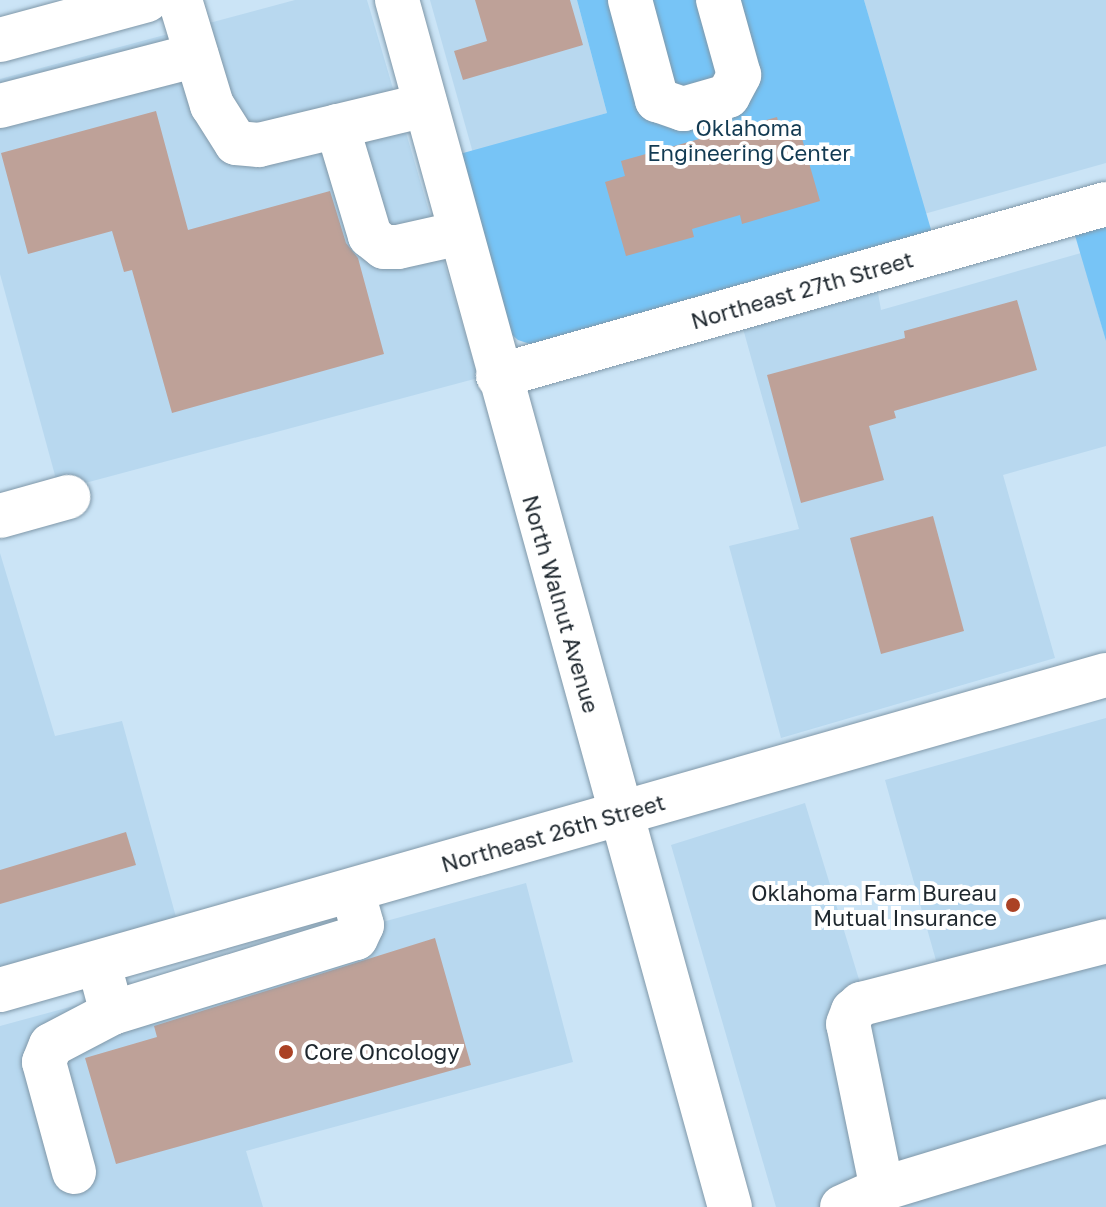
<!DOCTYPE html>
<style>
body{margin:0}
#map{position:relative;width:1106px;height:1207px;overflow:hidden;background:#cbe4f6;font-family:"Golos Text",sans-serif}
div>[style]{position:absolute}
.built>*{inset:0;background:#b8d8ef}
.green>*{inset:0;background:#77c4f6}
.building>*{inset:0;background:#bea198}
.roads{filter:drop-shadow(0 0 2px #7f97a8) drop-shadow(0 0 2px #7f97a8)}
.minor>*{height:44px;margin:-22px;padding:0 22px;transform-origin:22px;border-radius:22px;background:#fff}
.dots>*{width:22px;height:22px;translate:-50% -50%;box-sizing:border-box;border:4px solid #fff;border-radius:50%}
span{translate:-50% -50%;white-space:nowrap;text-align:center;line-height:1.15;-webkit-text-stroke:8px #fff;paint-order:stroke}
.park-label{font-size:22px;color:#123a52}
.street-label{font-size:22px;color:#1e272e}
.poi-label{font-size:22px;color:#1e272e}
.right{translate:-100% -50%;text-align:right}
.left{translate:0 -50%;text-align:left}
</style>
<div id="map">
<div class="built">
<div style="clip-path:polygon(295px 0,367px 0,478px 378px,59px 490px,0 274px,0 79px)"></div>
<div style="clip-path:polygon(430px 0,577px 0,607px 113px,473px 153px)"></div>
<div style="clip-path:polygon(864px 0,1106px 0,1106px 163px,924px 214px)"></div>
<div style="clip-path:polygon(1081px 253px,1106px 341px,1106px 446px,1003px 475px,1055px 658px,781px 738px,729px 546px,799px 529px,742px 325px,877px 287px,881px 310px)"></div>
<div style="clip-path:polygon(0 553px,55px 736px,122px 721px,176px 917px,0 968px)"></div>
<div style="clip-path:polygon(1106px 718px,1106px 1207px,776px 1207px,671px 845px,805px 803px,861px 986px,937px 964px,885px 780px)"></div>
<div style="clip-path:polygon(526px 883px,573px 1062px,246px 1151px,263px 1207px,0 1207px,0 1026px)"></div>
</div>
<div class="green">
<div style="clip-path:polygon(577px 0,864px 0,932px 233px,533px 345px,518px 340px,511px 334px,456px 155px,607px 113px)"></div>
<div style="clip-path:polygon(1106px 223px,1106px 341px,1074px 232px)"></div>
</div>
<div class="building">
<div style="clip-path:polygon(475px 0,570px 0,583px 45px,463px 80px,454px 51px,487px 41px)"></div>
<div style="clip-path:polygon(156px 111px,188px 230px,330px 191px,346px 243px,358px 258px,384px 354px,172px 413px,132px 270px,124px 272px,112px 231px,28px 254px,1px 153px)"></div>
<div style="clip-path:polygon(777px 117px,783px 140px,801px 135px,820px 201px,742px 224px,740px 215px,692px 229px,694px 237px,626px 256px,605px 182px,625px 176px,621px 161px)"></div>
<div style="clip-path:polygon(1017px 300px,1037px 370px,894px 411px,896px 418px,869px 426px,884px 480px,801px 503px,767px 375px,905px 338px,904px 331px)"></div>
<div style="clip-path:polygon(933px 516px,964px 631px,881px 654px,850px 538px)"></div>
<div style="clip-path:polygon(126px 832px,136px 865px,0 904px,0 870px)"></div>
<div style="clip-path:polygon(435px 938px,471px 1065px,116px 1164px,85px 1058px,157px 1037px,154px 1026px)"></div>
</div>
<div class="roads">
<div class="minor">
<div style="left:180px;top:0;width:110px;rotate:73.1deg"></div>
<div style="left:212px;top:105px;width:45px;rotate:57.7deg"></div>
<div style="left:236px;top:143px;width:23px;rotate:5deg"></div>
<div style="left:259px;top:145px;width:171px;rotate:-13.5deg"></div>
<div style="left:397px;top:0;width:1252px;rotate:74.58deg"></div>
<div style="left:630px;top:0;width:104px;rotate:74.9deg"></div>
<div style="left:657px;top:100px;width:28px;rotate:19deg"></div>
<div style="left:683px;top:109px;width:47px;rotate:-16.1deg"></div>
<div style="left:728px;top:96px;width:24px;rotate:-62deg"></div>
<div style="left:739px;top:75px;width:78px;rotate:-105.6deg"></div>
<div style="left:0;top:40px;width:152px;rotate:-15.2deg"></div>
<div style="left:0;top:106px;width:203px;rotate:-14.5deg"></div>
<div style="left:337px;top:126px;width:115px;rotate:73.3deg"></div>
<div style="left:370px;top:236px;width:18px;rotate:38deg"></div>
<div style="left:384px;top:247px;width:14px"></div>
<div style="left:398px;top:247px;width:64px;rotate:-12.7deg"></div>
<div style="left:498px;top:376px;width:632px;rotate:-15.8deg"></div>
<div style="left:0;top:516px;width:71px;rotate:-15.6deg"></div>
<div style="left:0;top:990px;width:1150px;rotate:-15.9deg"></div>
<div style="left:112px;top:1013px;width:255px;rotate:-17.1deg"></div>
<div style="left:356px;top:938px;width:14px;rotate:-65deg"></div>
<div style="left:362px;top:925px;width:36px;rotate:-106deg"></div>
<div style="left:74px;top:1172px;width:114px;rotate:-105.3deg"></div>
<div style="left:44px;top:1062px;width:18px;rotate:-68deg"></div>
<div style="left:51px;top:1045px;width:69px;rotate:-27.7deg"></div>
<div style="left:112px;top:1013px;width:30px;rotate:-105deg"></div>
<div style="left:882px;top:1189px;width:168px;rotate:-101.6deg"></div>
<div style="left:848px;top:1024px;width:14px;rotate:-69deg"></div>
<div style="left:853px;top:1011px;width:11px;rotate:-41deg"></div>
<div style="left:861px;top:1004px;width:253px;rotate:-14.4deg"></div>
<div style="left:842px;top:1207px;width:44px;rotate:-24.2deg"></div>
<div style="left:882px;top:1189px;width:234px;rotate:-16.9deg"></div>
</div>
</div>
<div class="dots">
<div style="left:1013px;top:905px;background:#ab4225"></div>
<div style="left:286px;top:1052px;background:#ab4225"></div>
</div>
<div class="park-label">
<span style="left:749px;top:140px">Oklahoma<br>Engineering Center</span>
</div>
<div class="street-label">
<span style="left:802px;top:290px;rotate:-16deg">Northeast 27th Street</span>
<span style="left:561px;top:604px;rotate:74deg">North Walnut Avenue</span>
<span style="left:553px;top:833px;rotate:-16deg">Northeast 26th Street</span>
</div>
<div class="poi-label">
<span class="right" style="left:997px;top:905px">Oklahoma Farm Bureau<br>Mutual Insurance</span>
<span class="left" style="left:304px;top:1052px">Core Oncology</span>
</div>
</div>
